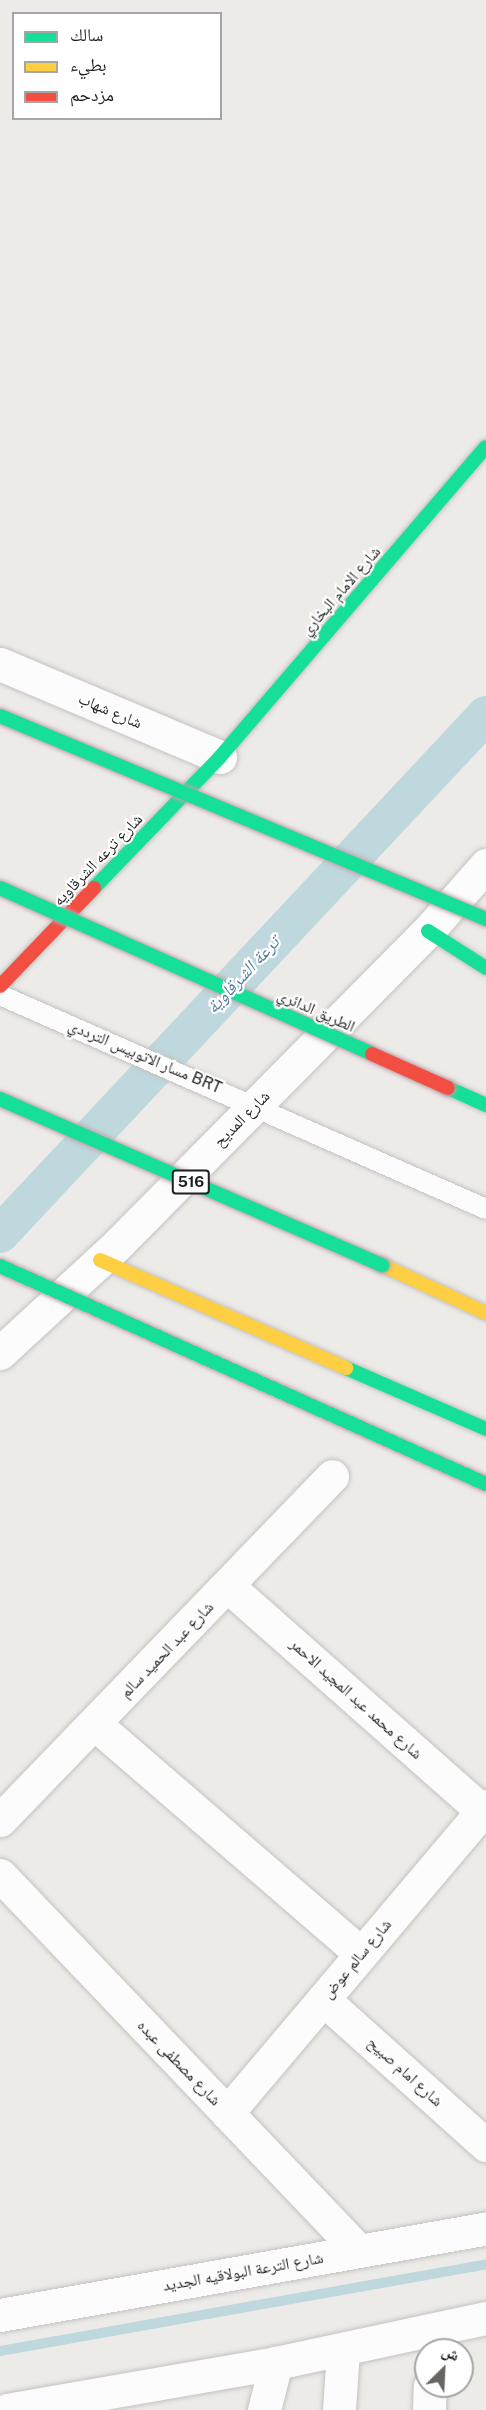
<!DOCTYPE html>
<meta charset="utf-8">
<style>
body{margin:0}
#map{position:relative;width:486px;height:2410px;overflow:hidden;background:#edebe8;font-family:"Public Sans","Noto Naskh Arabic",sans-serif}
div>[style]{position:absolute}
.stream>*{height:10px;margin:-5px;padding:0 5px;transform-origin:5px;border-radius:5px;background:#bed8dd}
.canal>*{height:38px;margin:-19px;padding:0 19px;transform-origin:19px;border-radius:19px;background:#bed8dd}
.roads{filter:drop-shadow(0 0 2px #c3c2c0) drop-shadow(0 0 2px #c3c2c0)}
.lane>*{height:20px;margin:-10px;padding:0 10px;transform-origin:10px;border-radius:10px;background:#fcfcfc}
.street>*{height:33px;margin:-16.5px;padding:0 16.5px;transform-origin:16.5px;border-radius:16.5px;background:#fcfcfc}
.fast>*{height:14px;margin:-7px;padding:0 7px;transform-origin:7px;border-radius:7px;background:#16e098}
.slow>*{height:14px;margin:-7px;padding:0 7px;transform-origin:7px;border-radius:7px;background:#ffcf43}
.jam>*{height:14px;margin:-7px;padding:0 7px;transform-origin:7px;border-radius:7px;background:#f24e42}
.bridges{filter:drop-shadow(0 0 2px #bfa1ab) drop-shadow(0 0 2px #bfa1ab)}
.fast-bridge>*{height:14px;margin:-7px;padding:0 7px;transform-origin:7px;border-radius:7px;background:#16e098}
.jam-bridge>*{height:14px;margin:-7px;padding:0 7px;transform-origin:7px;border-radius:7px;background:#f24e42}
span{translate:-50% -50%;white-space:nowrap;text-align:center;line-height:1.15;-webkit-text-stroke:4.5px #fff;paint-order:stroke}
.shield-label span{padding:2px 4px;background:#fff;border:2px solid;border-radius:4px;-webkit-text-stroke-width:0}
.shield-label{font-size:15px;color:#1f1f1f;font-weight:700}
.street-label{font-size:16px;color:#1f1f1f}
.water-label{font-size:18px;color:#507a9f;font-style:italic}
.legend{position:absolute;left:12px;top:12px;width:210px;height:108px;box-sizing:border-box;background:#fff;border:2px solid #a5a5a5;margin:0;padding:8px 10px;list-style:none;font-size:18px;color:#1f1f1f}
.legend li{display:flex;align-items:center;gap:12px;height:30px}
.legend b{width:30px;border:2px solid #a5a5a5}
.north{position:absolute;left:414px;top:2338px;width:60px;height:60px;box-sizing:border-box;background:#fff;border:2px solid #a5a5a5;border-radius:50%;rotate:24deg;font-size:16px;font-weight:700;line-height:24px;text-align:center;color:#1f1f1f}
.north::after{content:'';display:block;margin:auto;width:21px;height:27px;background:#676665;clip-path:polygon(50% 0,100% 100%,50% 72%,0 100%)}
</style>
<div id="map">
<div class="stream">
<div style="left:0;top:2351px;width:494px;rotate:-10.1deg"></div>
</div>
<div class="canal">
<div style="left:0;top:1234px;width:711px;rotate:-46.88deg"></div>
</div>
<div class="roads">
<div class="lane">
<div style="left:0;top:995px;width:531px;rotate:23.77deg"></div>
</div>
<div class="street">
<div style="left:0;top:664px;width:239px;rotate:22.9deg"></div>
<div style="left:0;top:1353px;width:162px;rotate:-42.7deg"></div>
<div style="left:119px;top:1243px;width:439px;rotate:-45.3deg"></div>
<div style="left:428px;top:931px;width:88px;rotate:-48.7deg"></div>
<div style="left:229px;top:1587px;width:343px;rotate:41.5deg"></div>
<div style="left:95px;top:1724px;width:352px;rotate:40.8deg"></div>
<div style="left:0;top:1820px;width:478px;rotate:-46deg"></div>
<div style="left:0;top:1875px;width:520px;rotate:46.32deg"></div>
<div style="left:323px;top:1999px;width:219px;rotate:41.9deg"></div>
<div style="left:227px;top:2113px;width:402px;rotate:-49.8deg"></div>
<div style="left:0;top:2315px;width:494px;rotate:-10.1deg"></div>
<div style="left:7px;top:2410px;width:273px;rotate:-9.9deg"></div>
<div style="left:276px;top:2363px;width:215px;rotate:-12.1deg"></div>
<div style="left:264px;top:2410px;width:49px;rotate:-75.7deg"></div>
<div style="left:339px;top:2410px;width:61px;rotate:-86.2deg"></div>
<div style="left:429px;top:2410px;width:24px;rotate:-88deg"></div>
</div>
<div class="fast">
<div style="left:94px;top:888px;width:182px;rotate:-46.1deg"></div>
<div style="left:220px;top:757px;width:408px;rotate:-49.4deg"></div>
<div style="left:428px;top:931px;width:69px;rotate:32.5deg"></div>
<div style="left:448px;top:1088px;width:42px;rotate:24.1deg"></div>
<div style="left:346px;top:1368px;width:153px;rotate:23.5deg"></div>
</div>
<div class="slow">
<div style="left:100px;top:1260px;width:269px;rotate:23.7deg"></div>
<div style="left:382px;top:1265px;width:115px;rotate:24.8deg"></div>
</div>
<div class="jam">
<div style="left:0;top:986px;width:136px;rotate:-46.2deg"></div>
</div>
</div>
<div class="bridges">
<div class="fast-bridge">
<div style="left:0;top:716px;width:527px;rotate:22.67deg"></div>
<div style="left:0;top:888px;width:407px;rotate:24deg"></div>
<div style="left:0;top:1099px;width:417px;rotate:23.5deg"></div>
<div style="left:0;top:1266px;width:533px;rotate:24.16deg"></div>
</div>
<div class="jam-bridge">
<div style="left:372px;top:1054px;width:83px;rotate:24.1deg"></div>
</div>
</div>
<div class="shield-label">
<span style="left:191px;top:1182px">516</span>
</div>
<div class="street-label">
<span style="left:341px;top:591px;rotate:-49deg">شارع الامام البخاري</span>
<span style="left:110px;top:711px;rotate:23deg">شارع شهاب</span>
<span style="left:98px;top:860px;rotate:-46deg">شارع ترعه الشرقاويه</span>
<span style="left:316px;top:1011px;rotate:24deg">الطريق الدائري</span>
<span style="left:145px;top:1057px;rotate:23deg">مسار الاتوبيس الترددي BRT</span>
<span style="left:242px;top:1119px;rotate:-45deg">شارع المديح</span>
<span style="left:167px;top:1650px;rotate:-46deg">شارع عبد الحميد سالم</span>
<span style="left:356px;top:1699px;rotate:42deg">شارع محمد عبد المجيد الاحمر</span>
<span style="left:357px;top:1959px;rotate:-50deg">شارع سالم عوض</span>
<span style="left:179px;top:2063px;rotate:46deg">شارع مصطفى عبده</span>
<span style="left:405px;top:2072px;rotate:42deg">شارع امام صبيح</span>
<span style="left:243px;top:2272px;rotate:-10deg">شارع الترعة البولاقيه الجديد</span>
</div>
<div class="water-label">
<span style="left:243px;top:975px;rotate:-47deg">ترعة الشرقاوية</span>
</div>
<ul class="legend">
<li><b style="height:8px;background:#16e098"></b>سالك</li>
<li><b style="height:8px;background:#ffcf43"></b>بطيء</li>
<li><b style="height:8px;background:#f24e42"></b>مزدحم</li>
</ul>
<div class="north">ش</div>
</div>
